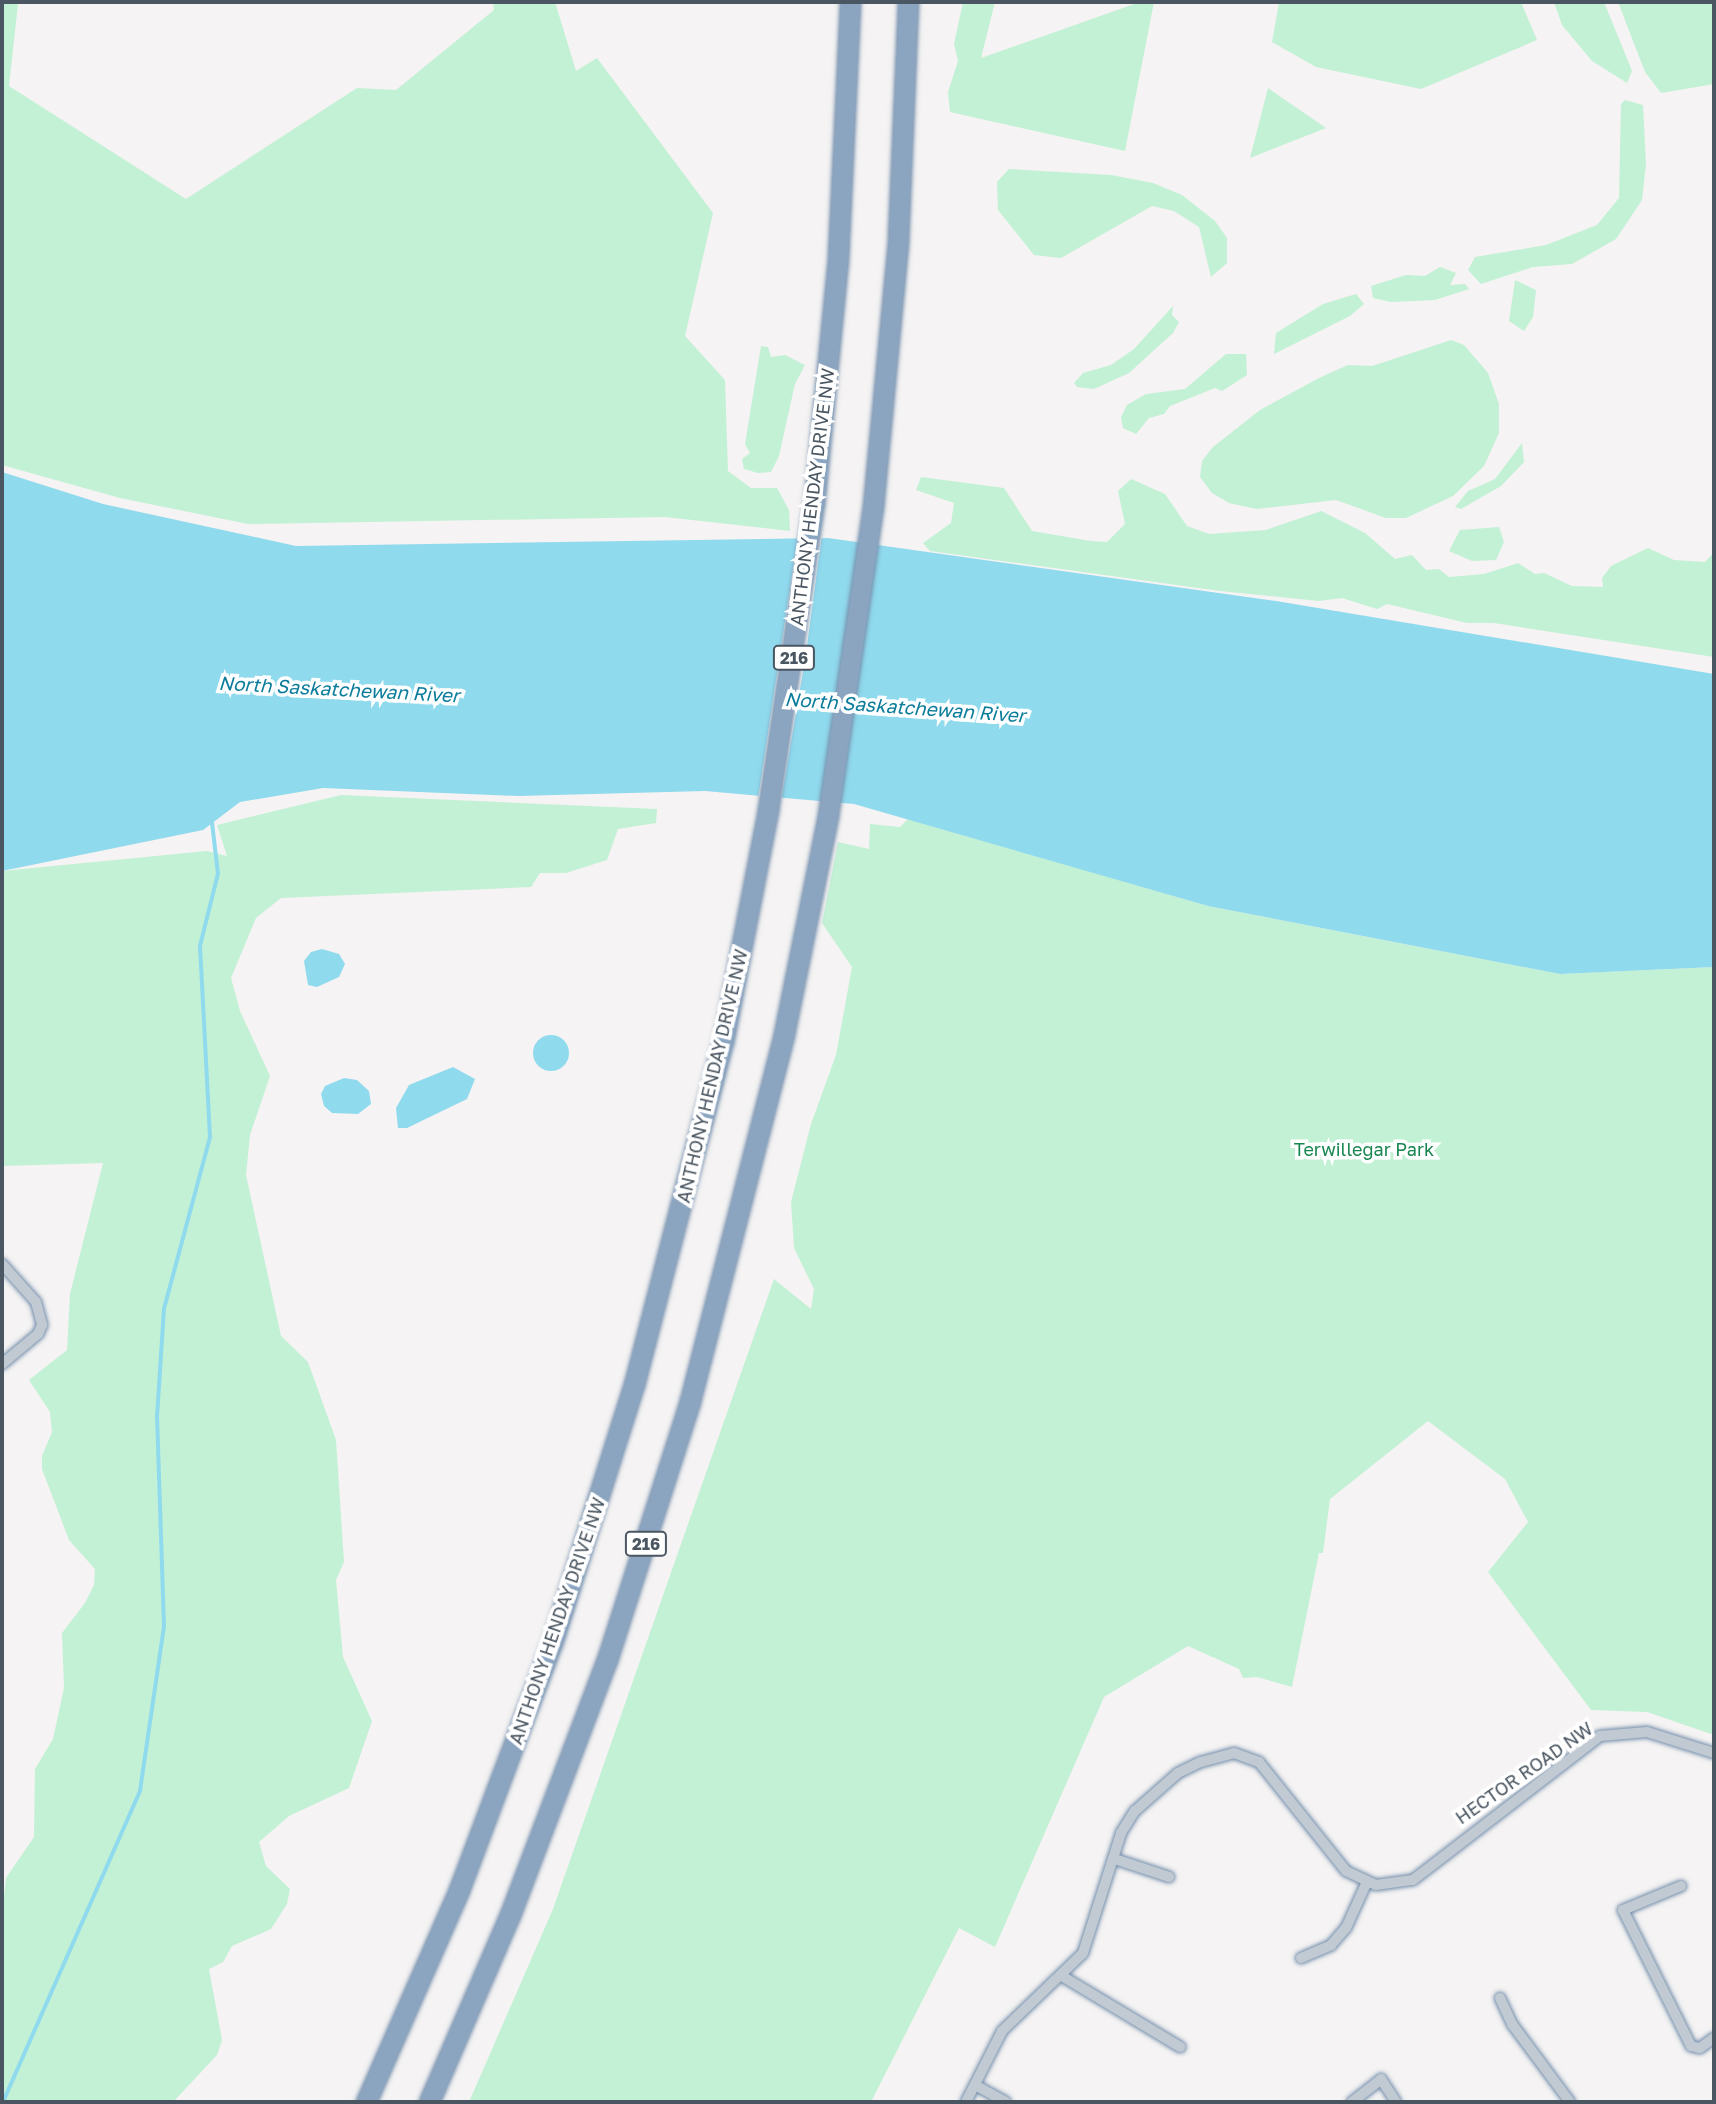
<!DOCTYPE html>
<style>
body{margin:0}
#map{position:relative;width:1716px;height:2104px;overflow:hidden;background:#f5f3f3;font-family:"Golos Text",sans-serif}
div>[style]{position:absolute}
.green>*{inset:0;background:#c3f1d5}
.water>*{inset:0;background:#90daee}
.round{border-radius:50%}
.pier>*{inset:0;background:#f5f3f3}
.stream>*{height:3.5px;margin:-1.75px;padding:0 1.75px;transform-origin:1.75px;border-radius:1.75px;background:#90daee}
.roads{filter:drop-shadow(0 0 2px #7690ad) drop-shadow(0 0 2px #7690ad)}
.street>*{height:10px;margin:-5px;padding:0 5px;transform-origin:5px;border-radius:5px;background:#c1cad2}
.highway>*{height:19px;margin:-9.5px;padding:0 9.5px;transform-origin:9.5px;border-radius:9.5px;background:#8ba5c1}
span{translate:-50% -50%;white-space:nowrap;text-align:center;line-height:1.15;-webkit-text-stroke:7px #fff;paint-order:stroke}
.shield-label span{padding:2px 5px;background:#fff;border:2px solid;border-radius:5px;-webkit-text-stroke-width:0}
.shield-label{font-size:16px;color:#4a5661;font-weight:700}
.street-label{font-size:18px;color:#4a5661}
.park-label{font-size:18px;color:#17864f}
.water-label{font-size:19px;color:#0c7c9b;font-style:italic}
.frame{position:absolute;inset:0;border:4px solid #4a5661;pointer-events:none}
</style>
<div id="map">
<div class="green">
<div style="clip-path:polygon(2px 2px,18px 4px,9px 86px,186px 199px,357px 88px,396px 90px,494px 10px,493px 2px,555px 2px,576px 71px,597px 58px,713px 213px,685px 336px,725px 380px,728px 471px,751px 488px,777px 488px,789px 510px,790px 531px,665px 517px,248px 524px,120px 498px,2px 465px)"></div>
<div style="clip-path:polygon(963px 2px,995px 2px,981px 58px,1140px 2px,1154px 2px,1125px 151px,950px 112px,948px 92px,958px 61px,954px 44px)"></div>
<div style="clip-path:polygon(1279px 2px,1521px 2px,1537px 40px,1421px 89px,1316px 67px,1272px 42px)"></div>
<div style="clip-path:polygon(1554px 2px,1604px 2px,1632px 71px,1627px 83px,1592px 61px,1562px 25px)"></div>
<div style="clip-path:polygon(1618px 2px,1714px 2px,1714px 84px,1661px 93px,1645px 72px)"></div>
<div style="clip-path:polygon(1268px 88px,1326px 128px,1250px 158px)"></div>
<div style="clip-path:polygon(1625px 100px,1643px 105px,1646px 164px,1642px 200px,1616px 239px,1572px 264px,1533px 267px,1481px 284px,1468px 270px,1475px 257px,1546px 245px,1597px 225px,1619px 198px,1621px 104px)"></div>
<div style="clip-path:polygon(1009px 169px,1111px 175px,1153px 183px,1182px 195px,1215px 221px,1227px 238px,1227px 263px,1211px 277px,1199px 227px,1174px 211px,1152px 206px,1061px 258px,1034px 255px,998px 210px,997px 182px)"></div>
<div style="clip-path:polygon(1440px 267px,1456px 273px,1450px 285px,1465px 284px,1469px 289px,1435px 300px,1391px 302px,1373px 298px,1371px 286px,1406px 275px,1425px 276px)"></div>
<div style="clip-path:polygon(1515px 280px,1536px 290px,1533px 317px,1524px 331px,1509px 321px)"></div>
<div style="clip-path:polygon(1356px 294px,1364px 304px,1350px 316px,1274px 354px,1276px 333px,1323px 304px)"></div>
<div style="clip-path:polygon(1173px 306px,1172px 315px,1179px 322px,1173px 333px,1129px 373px,1094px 389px,1077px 387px,1074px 383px,1083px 373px,1111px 365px,1134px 349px)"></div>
<div style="clip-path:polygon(1451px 340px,1464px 345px,1488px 373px,1499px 404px,1499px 433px,1484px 466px,1453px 496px,1406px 518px,1386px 518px,1336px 500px,1257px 509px,1229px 503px,1212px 493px,1200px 477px,1202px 461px,1213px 447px,1260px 410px,1319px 378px,1348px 365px,1372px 366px)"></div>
<div style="clip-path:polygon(761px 346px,768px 347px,771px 357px,785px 355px,805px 365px,795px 384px,779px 456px,771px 472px,758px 473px,744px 469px,742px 459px,750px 453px,745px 444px)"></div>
<div style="clip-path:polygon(1226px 354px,1246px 354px,1247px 375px,1222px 391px,1215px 388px,1170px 406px,1164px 414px,1149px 418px,1136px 434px,1123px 428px,1121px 417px,1127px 405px,1146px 394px,1185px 389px)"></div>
<div style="clip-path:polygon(1522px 443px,1524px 462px,1501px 486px,1461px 509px,1455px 507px,1468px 491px,1495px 479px)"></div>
<div style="clip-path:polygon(921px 477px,1004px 488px,1032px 531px,1091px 541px,1107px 542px,1125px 524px,1118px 491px,1131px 479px,1165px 494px,1187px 526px,1209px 534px,1266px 530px,1321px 511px,1365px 533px,1395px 559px,1412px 555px,1426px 570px,1439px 569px,1449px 577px,1484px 574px,1518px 563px,1535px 574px,1544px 573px,1572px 586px,1603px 587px,1602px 578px,1611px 566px,1648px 548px,1674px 560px,1705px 562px,1714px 552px,1714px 657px,1494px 623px,1467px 623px,1387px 604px,1377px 609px,1342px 598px,1319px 601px,1220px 591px,930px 551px,923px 543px,951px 523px,954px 503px,916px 490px)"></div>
<div style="clip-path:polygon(1499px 527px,1504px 542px,1496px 560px,1472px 561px,1449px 551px,1460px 530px)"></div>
<div style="clip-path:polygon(341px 795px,657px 809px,656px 823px,618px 829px,607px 860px,566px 873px,540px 873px,531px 887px,281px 898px,256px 918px,231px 978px,240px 1011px,270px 1076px,250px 1135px,246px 1175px,281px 1336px,308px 1362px,336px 1440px,344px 1562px,336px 1580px,343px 1657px,372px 1721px,349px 1788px,289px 1816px,259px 1842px,266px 1866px,290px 1889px,287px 1904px,271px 1929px,232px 1946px,223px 1962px,209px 1969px,222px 2040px,217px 2055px,173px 2102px,2px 2102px,2px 1916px,6px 1878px,34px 1837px,35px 1769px,53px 1739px,64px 1688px,62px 1633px,85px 1603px,94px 1585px,95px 1569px,69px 1540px,42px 1469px,42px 1456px,52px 1432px,50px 1412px,29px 1380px,67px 1350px,70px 1294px,103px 1163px,2px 1166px,2px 871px,207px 851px,227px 856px,217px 825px)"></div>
<div style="clip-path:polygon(908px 819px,1208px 906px,1560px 974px,1714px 967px,1714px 1731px,1711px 1734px,1647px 1712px,1591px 1710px,1488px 1572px,1528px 1522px,1505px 1479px,1428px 1421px,1330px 1499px,1323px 1553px,1319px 1553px,1292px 1687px,1257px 1677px,1243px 1678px,1239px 1669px,1188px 1646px,1104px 1697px,995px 1947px,959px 1928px,871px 2102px,469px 2102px,553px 1909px,774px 1279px,811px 1309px,814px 1289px,794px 1248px,791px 1202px,811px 1124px,836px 1055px,852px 967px,822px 923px,838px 842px,869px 849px,870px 824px,900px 827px)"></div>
</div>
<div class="water">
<div style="clip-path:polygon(2px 472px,103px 504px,296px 546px,828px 538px,1276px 601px,1714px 674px,1714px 967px,1560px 974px,1208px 906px,854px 804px,705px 791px,518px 796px,323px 788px,240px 802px,203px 830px,2px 871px)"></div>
<div style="clip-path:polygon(322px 949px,339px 954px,345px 964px,339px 977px,317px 987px,308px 985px,304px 961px,311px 952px)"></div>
<div class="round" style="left:533px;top:1035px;width:36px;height:36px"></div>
<div style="clip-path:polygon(453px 1067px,475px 1079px,467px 1099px,407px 1128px,398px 1128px,396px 1108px,409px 1085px)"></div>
<div style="clip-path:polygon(344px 1078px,357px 1080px,369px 1091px,371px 1104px,358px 1114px,332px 1113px,324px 1106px,321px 1094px,325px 1086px)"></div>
</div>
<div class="pier">
<div style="clip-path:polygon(798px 535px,822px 535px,805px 660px,781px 801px,758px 799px)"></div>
</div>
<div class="stream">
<div style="left:3px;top:2102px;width:340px;rotate:-66.2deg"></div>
<div style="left:140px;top:1791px;width:166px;rotate:-81.7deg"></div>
<div style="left:164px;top:1627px;width:210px;rotate:-91.9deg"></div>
<div style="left:157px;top:1417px;width:108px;rotate:-86.3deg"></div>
<div style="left:164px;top:1309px;width:178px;rotate:-75deg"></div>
<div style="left:210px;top:1137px;width:191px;rotate:-93deg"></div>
<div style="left:200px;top:946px;width:74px;rotate:-76deg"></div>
<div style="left:218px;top:874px;width:51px;rotate:-96.7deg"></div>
</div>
<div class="roads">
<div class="street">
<div style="left:2px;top:1264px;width:51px;rotate:48.2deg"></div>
<div style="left:36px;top:1302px;width:24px;rotate:75deg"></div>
<div style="left:42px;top:1325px;width:10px;rotate:114deg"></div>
<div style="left:38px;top:1334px;width:47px;rotate:140.2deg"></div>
<div style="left:1115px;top:1859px;width:57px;rotate:18.4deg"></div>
<div style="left:1681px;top:1886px;width:63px;rotate:157.5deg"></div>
<div style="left:1623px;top:1910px;width:152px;rotate:63.4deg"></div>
<div style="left:1691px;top:2046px;width:9px;rotate:13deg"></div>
<div style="left:1700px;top:2048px;width:17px;rotate:-36deg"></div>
<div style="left:1301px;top:1958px;width:33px;rotate:-23deg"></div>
<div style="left:1331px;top:1945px;width:23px;rotate:-49deg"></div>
<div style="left:1346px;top:1928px;width:48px;rotate:-65.6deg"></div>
<div style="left:1062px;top:1976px;width:138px;rotate:31deg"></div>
<div style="left:1500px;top:1998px;width:29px;rotate:65deg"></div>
<div style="left:1512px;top:2024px;width:97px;rotate:53.4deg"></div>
<div style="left:975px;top:2085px;width:35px;rotate:29deg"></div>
<div style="left:966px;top:2102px;width:80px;rotate:-63.1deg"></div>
<div style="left:1002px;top:2031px;width:112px;rotate:-43.9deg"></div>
<div style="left:1083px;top:1953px;width:126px;rotate:-72.4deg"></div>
<div style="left:1121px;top:1833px;width:26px;rotate:-58deg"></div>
<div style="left:1135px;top:1811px;width:57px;rotate:-41.5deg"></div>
<div style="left:1178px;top:1773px;width:25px;rotate:-26deg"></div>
<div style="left:1201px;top:1762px;width:34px;rotate:-15deg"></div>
<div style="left:1234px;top:1753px;width:27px;rotate:20deg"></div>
<div style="left:1259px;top:1762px;width:139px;rotate:51.4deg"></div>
<div style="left:1346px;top:1871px;width:33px;rotate:25deg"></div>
<div style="left:1376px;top:1885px;width:37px;rotate:-8deg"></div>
<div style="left:1413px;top:1880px;width:236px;rotate:-37.6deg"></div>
<div style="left:1600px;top:1736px;width:47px;rotate:-4.9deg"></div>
<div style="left:1647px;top:1732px;width:70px;rotate:17.4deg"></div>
<div style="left:1352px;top:2102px;width:37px;rotate:-38deg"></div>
<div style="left:1381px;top:2079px;width:27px;rotate:57deg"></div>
</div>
<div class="highway">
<div style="left:366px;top:2102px;width:232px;rotate:-66.3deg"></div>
<div style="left:459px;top:1890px;width:264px;rotate:-69.4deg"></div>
<div style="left:552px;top:1643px;width:271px;rotate:-72.4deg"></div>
<div style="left:634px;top:1385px;width:354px;rotate:-75.5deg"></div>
<div style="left:723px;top:1042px;width:236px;rotate:-79deg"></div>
<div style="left:768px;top:810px;width:309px;rotate:-81.5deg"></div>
<div style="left:814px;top:504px;width:247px;rotate:-84.4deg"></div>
<div style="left:838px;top:258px;width:256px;rotate:-87.3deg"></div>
<div style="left:429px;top:2102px;width:204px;rotate:-66.6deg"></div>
<div style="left:510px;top:1915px;width:273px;rotate:-69.2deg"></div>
<div style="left:607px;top:1660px;width:272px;rotate:-72.2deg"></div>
<div style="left:690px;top:1401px;width:379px;rotate:-75.6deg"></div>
<div style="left:784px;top:1034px;width:223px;rotate:-78.6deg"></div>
<div style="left:828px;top:815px;width:311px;rotate:-81.7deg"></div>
<div style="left:873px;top:507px;width:267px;rotate:-84.6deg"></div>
<div style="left:898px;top:241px;width:239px;rotate:-87.6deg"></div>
</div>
</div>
<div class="shield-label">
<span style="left:794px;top:658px">216</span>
<span style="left:646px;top:1544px">216</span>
</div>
<div class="street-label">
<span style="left:812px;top:497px;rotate:-83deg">ANTHONY HENDAY DRIVE NW</span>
<span style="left:712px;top:1076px;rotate:-77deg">ANTHONY HENDAY DRIVE NW</span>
<span style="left:557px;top:1621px;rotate:-71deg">ANTHONY HENDAY DRIVE NW</span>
<span style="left:1524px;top:1773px;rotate:-35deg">HECTOR ROAD NW</span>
</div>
<div class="park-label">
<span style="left:1364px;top:1149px">Terwillegar Park</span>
</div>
<div class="water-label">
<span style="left:339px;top:689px;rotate:3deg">North Saskatchewan River</span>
<span style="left:905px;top:707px;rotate:4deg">North Saskatchewan River</span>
</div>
<div class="frame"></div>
</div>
